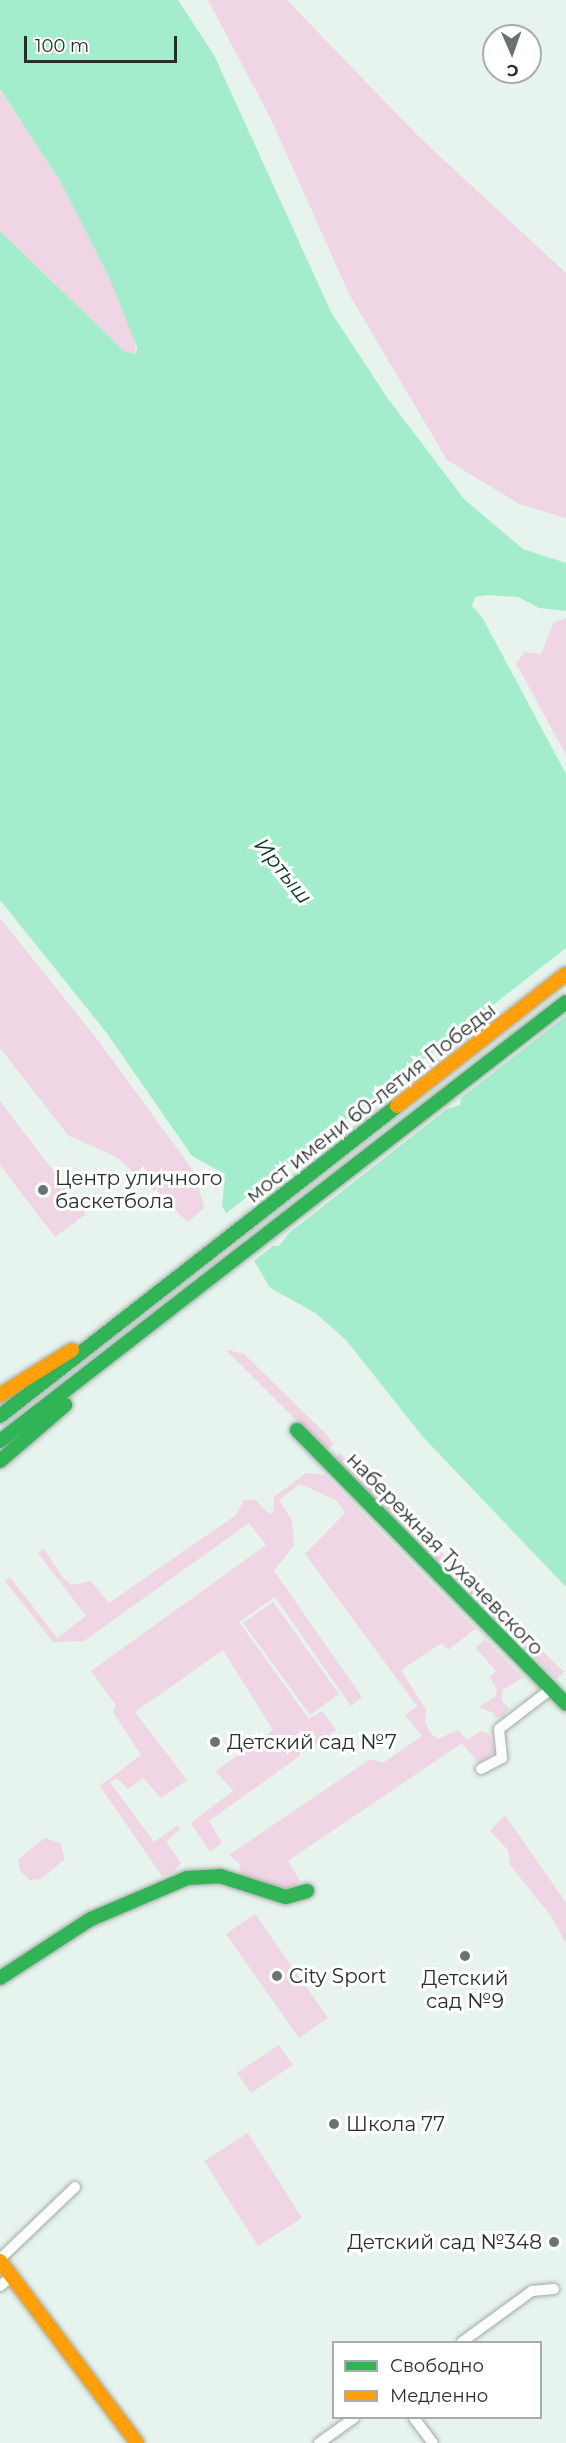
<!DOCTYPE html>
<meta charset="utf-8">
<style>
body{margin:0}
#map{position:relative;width:566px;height:2443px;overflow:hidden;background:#e7f3ed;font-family:Montserrat,sans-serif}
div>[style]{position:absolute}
.green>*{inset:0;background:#f0d5e4}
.water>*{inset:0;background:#a3edcc}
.pier>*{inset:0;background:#e7f3ed}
.roads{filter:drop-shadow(0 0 2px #a2aba7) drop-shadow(0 0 2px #a2aba7)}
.street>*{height:10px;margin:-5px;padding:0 5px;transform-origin:5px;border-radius:5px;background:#fbfdfc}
.fast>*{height:14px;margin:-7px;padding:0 7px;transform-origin:7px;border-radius:7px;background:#30b455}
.slow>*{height:14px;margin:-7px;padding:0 7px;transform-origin:7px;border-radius:7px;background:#ff9f0a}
.dots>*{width:16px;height:16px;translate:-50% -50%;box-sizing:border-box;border:3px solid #fff;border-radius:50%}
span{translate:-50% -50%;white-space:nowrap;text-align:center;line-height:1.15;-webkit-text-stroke:6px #fff;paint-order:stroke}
.street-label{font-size:20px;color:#262f2b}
.poi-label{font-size:20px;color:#262f2b}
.left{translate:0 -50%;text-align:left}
.right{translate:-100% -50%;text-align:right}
.water-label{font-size:21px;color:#073524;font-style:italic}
.legend{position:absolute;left:332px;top:2341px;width:210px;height:78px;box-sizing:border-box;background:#fff;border:2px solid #a8acaa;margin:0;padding:8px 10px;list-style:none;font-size:18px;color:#262f2b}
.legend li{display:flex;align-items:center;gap:12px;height:30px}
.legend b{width:30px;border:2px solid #a8acaa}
.north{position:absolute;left:482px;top:24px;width:60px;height:60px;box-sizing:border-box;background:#fff;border:2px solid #a8acaa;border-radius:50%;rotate:178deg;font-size:16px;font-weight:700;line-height:24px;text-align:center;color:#262f2b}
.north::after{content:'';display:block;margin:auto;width:21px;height:27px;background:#6a746f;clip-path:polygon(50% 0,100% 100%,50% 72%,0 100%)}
.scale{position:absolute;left:24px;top:36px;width:153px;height:27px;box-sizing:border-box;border:3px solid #262f2b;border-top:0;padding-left:8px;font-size:18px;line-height:21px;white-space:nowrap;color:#262f2b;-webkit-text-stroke:4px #fff;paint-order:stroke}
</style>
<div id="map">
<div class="green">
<div style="clip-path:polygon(208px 0,287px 0,419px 137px,566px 273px,566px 518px,519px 504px,447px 460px,349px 294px,271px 119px)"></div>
<div style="clip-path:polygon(0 90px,60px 181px,109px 277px,134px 336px,136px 354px,124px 351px,0 231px)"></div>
<div style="clip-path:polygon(566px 618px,566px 755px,516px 663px,525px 652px,541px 654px,554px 622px)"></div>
<div style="clip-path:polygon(0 918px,97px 1039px,195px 1173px,204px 1208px,188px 1222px,118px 1158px,68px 1135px,0 1048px)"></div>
<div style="clip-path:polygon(0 1101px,86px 1214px,55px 1237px,0 1165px)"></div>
<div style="clip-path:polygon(226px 1350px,243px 1353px,326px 1434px,333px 1444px,327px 1451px)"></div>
<div style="clip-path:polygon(340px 1453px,564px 1672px,557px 1679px,333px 1460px)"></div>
<div style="clip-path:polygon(306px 1473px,325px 1475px,475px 1629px,448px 1650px,442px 1643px,401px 1670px,426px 1710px,425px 1722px,432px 1735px,438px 1739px,458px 1730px,467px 1740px,481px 1731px,489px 1734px,496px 1751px,479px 1763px,462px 1743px,288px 1861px,300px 1881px,287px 1890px,239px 1874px,240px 1864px,229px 1855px,370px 1759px,383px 1763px,422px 1736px,405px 1715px,417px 1706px,305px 1554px,345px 1513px,336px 1500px,300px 1484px,279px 1500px,292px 1521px,294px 1545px,274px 1571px,362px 1697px,351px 1706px,275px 1597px,239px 1622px,309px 1719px,322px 1711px,336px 1730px,209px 1821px,222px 1843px,210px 1852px,191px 1823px,233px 1791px,216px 1771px,273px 1730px,223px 1650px,135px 1712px,187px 1780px,161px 1798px,143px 1778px,128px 1789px,117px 1778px,110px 1782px,154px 1842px,178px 1825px,180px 1829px,166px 1842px,181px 1863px,173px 1873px,162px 1876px,100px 1786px,141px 1755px,113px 1712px,116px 1705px,91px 1671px,266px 1545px,249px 1523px,84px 1641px,53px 1642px,5px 1581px,10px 1577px,57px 1638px,86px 1616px,38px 1553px,44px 1549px,63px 1578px,72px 1585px,91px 1581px,109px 1603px,236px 1515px,244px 1500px,256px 1500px,269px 1514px,274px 1511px,274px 1497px)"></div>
<div style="clip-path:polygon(273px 1602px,339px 1694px,310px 1715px,243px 1623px)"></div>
<div style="clip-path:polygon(485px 1639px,523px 1678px,502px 1690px,502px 1701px,509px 1708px,503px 1717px,493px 1717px,494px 1713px,479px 1707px,495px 1697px,497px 1690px,490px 1677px,496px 1671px,476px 1648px)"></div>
<div style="clip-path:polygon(505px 1815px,566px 1903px,566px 1943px,551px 1916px,510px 1865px,508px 1850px,490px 1831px)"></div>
<div style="clip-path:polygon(45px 1838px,60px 1843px,65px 1859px,41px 1879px,30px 1880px,20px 1871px,18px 1859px)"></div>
<div style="clip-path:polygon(255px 1914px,328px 2018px,299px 2038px,226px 1934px)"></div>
<div style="clip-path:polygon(279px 2045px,293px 2065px,251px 2093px,237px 2073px)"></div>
<div style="clip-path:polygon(248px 2133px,302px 2218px,258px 2246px,204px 2161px)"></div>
</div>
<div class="water">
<div style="clip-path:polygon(0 0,178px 0,214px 55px,331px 312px,386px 396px,464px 499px,523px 549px,566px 563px,566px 611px,539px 608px,518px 597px,487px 595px,475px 597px,472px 606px,482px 617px,566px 774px,566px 1587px,423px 1437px,346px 1340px,314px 1312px,270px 1288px,222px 1206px,225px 1174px,192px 1156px,106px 1032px,0 900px,0 231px,124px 351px,136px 354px,137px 347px,109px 277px,60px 181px,0 89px)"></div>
</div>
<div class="pier">
<div style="clip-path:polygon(566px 948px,566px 1016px,461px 1098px,460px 1105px,447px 1109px,289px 1233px,279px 1246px,273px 1246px,251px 1263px,224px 1215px)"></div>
</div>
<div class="roads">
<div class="street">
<div style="left:481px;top:1769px;width:24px;rotate:-28deg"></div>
<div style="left:502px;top:1758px;width:29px;rotate:-96deg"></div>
<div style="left:499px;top:1729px;width:66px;rotate:-37.6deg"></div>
<div style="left:0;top:2259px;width:104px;rotate:-43.8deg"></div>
<div style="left:0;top:2286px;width:14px;rotate:-39deg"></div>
<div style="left:462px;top:2342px;width:87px;rotate:-36.1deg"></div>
<div style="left:532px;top:2291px;width:22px;rotate:-5deg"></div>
<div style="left:414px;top:2418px;width:31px;rotate:53deg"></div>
<div style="left:319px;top:2443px;width:43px;rotate:-35.5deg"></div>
</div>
<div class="fast">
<div style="left:0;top:1416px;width:504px;rotate:-37.98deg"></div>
<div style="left:297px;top:1430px;width:384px;rotate:45.5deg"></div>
<div style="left:0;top:1441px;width:716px;rotate:-37.8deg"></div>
<div style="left:0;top:1461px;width:86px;rotate:-40.7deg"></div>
<div style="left:0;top:1978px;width:108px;rotate:-33deg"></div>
<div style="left:91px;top:1919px;width:104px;rotate:-23.1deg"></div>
<div style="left:187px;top:1878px;width:33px;rotate:-3deg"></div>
<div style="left:220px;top:1876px;width:69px;rotate:17.7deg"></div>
<div style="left:286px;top:1897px;width:22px;rotate:-16deg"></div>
</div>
<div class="slow">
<div style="left:397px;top:1106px;width:214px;rotate:-38deg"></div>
<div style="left:0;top:1395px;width:85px;rotate:-32deg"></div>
<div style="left:0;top:2261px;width:228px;rotate:53deg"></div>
</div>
</div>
<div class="dots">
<div style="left:43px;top:1190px;background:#6a746f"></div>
<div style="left:215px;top:1742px;background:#6a746f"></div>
<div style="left:465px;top:1956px;background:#6a746f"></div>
<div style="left:277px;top:1976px;background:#6a746f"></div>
<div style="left:334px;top:2124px;background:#6a746f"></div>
<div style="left:554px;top:2242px;background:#6a746f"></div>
</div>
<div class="street-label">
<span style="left:371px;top:1103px;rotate:-38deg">мост имени 60-летия Победы</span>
<span style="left:445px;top:1554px;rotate:46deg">набережная Тухачевского</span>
</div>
<div class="poi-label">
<span class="left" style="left:55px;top:1190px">Центр уличного<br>баскетбола</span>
<span class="left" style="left:227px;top:1742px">Детский сад №7</span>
<span class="left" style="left:289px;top:1976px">City Sport</span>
<span style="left:465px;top:1990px">Детский<br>сад №9</span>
<span class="left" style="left:346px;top:2124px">Школа 77</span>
<span class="right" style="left:542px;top:2242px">Детский сад №348</span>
</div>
<div class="water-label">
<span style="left:283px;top:871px;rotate:51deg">Иртыш</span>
</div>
<ul class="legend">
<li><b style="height:8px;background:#30b455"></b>Свободно</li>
<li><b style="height:8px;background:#ff9f0a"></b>Медленно</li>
</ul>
<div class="north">С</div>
<div class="scale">100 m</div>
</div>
